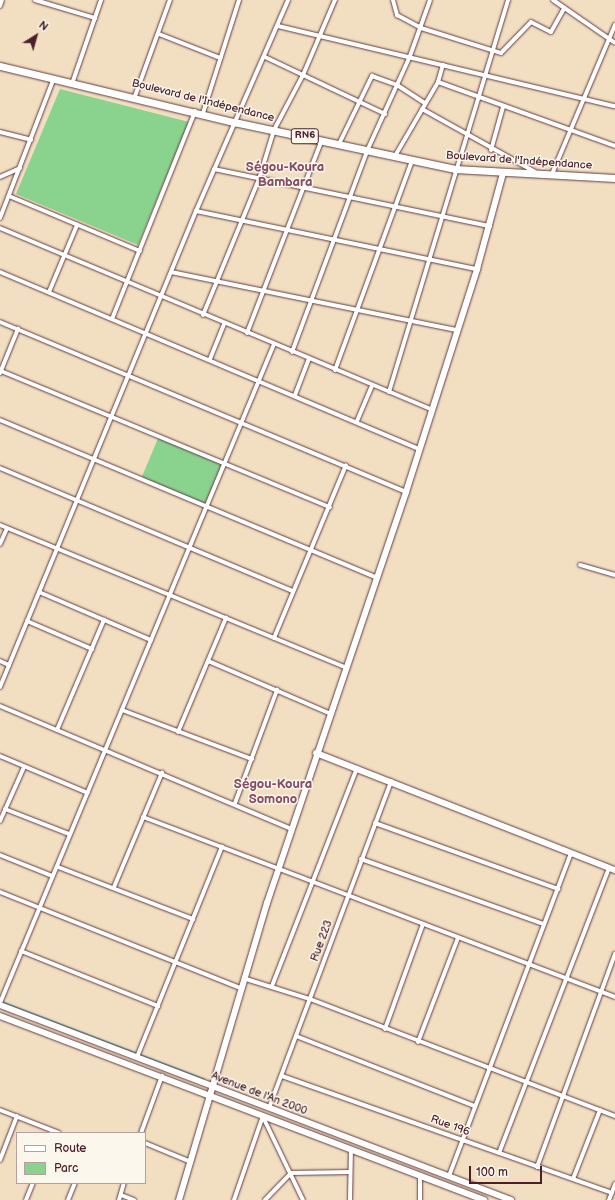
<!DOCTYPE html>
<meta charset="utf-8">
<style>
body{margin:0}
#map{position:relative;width:615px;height:1200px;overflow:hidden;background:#f2dec1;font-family:"Balsamiq Sans",sans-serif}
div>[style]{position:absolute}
.green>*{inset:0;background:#8ad38f}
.stream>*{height:1.5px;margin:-0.75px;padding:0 0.75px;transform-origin:0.75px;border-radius:0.75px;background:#59c5d2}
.roads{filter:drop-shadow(0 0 1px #633c42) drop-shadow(0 0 1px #633c42)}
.street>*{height:4px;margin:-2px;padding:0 2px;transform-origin:2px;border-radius:2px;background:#fff}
.secondary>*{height:6px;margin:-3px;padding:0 3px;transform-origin:3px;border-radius:3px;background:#fff}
.primary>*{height:6px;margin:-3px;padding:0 3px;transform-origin:3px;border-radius:3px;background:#fff}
.highway>*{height:7px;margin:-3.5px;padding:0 3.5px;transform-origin:3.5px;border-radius:3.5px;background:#fff}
span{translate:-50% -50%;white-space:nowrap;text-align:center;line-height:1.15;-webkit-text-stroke:3px #fbf7ec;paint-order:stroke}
.shield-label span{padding:1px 3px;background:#fbf7ec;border:1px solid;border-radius:3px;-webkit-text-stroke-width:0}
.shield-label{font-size:10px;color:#4a1f2b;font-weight:700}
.street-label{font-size:11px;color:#4a1f2b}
.quarter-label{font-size:13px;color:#864e64;font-weight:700}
.legend{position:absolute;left:16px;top:1132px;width:130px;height:52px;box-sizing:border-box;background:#fbf7ec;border:1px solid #b4a19f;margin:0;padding:5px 7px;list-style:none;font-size:12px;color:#4a1f2b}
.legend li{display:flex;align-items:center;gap:8px;height:20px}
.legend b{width:20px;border:1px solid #b4a19f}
.north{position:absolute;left:16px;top:16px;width:40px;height:40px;-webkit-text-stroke:3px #fbf7ec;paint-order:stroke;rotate:37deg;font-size:11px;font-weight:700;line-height:16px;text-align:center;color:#4a1f2b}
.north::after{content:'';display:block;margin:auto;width:14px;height:18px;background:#4a1f2b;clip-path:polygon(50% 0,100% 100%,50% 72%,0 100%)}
.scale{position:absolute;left:469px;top:1166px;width:73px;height:18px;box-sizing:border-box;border:2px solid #4a1f2b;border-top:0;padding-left:5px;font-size:12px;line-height:14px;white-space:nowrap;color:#4a1f2b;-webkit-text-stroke:3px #fbf7ec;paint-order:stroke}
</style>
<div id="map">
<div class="green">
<div style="clip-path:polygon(60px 89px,189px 122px,138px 245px,16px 194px)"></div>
<div style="clip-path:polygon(159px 436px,224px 462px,206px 506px,141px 479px)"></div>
</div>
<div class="stream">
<div style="left:2px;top:1002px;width:216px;rotate:20.9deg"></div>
</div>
<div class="roads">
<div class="street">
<div style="left:35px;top:0;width:63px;rotate:16.7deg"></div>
<div style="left:393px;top:0;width:16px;rotate:75deg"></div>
<div style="left:397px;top:15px;width:27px;rotate:28deg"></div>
<div style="left:421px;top:28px;width:84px;rotate:17.4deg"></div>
<div style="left:501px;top:53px;width:43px;rotate:-45.9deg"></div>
<div style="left:531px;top:22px;width:22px;rotate:27deg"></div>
<div style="left:551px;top:32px;width:26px;rotate:-61deg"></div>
<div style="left:553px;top:0;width:75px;rotate:34.7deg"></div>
<div style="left:0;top:6px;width:6px;rotate:-72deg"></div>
<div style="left:278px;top:26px;width:346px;rotate:13.4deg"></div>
<div style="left:159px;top:34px;width:66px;rotate:21.5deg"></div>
<div style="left:265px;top:57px;width:133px;rotate:25.4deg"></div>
<div style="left:73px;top:81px;width:86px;rotate:-70.9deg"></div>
<div style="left:438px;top:82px;width:188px;rotate:19.9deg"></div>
<div style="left:135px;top:96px;width:102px;rotate:-70deg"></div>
<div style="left:422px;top:109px;width:129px;rotate:29.1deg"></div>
<div style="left:203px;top:113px;width:119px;rotate:-72.3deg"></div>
<div style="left:0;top:132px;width:32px;rotate:14deg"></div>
<div style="left:339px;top:144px;width:76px;rotate:-64.1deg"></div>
<div style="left:372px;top:76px;width:27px;rotate:20deg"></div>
<div style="left:397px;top:85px;width:33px;rotate:33deg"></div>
<div style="left:491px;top:150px;width:45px;rotate:-74.4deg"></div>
<div style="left:395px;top:156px;width:86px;rotate:-59.8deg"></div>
<div style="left:438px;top:82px;width:18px;rotate:-74deg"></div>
<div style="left:214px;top:169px;width:282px;rotate:11.7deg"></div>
<div style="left:552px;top:174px;width:162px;rotate:-67.1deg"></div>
<div style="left:0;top:177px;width:22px;rotate:-24deg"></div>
<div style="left:9px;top:196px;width:142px;rotate:22.8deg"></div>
<div style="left:196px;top:211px;width:287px;rotate:11.7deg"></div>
<div style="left:0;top:218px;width:150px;rotate:-68.9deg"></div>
<div style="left:0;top:228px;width:469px;rotate:22.8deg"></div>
<div style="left:0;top:272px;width:455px;rotate:22.9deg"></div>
<div style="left:171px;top:272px;width:291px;rotate:11.5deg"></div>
<div style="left:49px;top:292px;width:73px;rotate:-67.3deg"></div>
<div style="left:203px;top:315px;width:147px;rotate:-67.6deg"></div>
<div style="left:259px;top:179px;width:51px;rotate:-73deg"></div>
<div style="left:274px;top:130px;width:62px;rotate:-62.2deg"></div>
<div style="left:303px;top:75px;width:82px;rotate:-66.9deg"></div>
<div style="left:112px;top:319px;width:224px;rotate:-68.2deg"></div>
<div style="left:0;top:322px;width:440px;rotate:22.7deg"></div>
<div style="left:247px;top:333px;width:207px;rotate:-68.8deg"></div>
<div style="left:292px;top:352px;width:215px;rotate:-69.5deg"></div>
<div style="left:367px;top:151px;width:104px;rotate:-65.6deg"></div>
<div style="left:410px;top:56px;width:59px;rotate:-70.3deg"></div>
<div style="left:210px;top:359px;width:38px;rotate:-68deg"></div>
<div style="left:335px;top:370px;width:223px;rotate:-69.8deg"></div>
<div style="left:1px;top:371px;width:356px;rotate:22.5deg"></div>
<div style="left:0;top:373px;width:48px;rotate:-67.8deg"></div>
<div style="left:389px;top:392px;width:410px;rotate:-73.1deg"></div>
<div style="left:295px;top:395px;width:39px;rotate:-69deg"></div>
<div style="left:0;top:420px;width:407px;rotate:22.7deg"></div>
<div style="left:357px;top:421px;width:39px;rotate:-67deg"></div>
<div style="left:0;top:468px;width:317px;rotate:22.8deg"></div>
<div style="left:0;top:525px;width:372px;rotate:22.4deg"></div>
<div style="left:0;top:544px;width:17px;rotate:-66deg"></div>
<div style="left:580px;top:565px;width:36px;rotate:16deg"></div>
<div style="left:39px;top:592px;width:122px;rotate:23.2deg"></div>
<div style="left:27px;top:621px;width:71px;rotate:23.3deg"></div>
<div style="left:274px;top:638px;width:187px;rotate:-67.4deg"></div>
<div style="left:0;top:661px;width:10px;rotate:24deg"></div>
<div style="left:208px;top:661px;width:132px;rotate:23.3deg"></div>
<div style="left:0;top:687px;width:515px;rotate:-67.62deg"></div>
<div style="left:196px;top:211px;width:230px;rotate:-66.4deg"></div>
<div style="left:0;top:706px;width:316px;rotate:22.9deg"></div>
<div style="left:122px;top:710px;width:139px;rotate:20.7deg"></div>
<div style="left:57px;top:730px;width:120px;rotate:-66.9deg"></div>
<div style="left:178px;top:732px;width:124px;rotate:-67.2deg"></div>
<div style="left:0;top:756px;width:95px;rotate:22.8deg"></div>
<div style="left:235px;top:803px;width:121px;rotate:-69.6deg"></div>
<div style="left:5px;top:809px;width:69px;rotate:21.3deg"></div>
<div style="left:143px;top:817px;width:505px;rotate:20.87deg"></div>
<div style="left:0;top:821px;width:59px;rotate:-66deg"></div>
<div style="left:375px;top:823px;width:195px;rotate:19.8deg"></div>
<div style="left:0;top:855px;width:56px;rotate:22deg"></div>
<div style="left:361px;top:859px;width:194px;rotate:19.6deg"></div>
<div style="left:58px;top:867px;width:145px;rotate:21.1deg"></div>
<div style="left:114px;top:887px;width:124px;rotate:-67.2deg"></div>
<div style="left:0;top:892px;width:261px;rotate:21.8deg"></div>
<div style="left:21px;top:951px;width:148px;rotate:21.9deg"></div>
<div style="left:246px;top:979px;width:67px;rotate:17.4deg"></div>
<div style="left:310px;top:999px;width:327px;rotate:21deg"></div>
<div style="left:272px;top:986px;width:234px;rotate:-68.7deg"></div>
<div style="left:0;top:1003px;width:714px;rotate:-67.42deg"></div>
<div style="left:385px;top:1029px;width:112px;rotate:-70.1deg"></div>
<div style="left:296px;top:1036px;width:192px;rotate:21.4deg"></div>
<div style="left:418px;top:1042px;width:111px;rotate:-69deg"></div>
<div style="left:137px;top:1057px;width:227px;rotate:-68deg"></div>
<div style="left:282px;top:1076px;width:350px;rotate:19.5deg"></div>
<div style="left:269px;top:1108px;width:349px;rotate:-69.5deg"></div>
<div style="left:0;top:1110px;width:63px;rotate:21.3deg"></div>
<div style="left:263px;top:1117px;width:92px;rotate:64.3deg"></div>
<div style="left:141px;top:1133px;width:61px;rotate:-69.8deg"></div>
<div style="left:145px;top:1143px;width:50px;rotate:22.4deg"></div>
<div style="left:499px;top:1153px;width:305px;rotate:-68.9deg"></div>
<div style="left:0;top:1160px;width:47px;rotate:-68.9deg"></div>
<div style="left:537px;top:1167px;width:227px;rotate:-69.9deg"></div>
<div style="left:449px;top:1176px;width:345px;rotate:-69.3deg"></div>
<div style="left:573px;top:1179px;width:74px;rotate:-68.6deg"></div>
<div style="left:121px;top:1195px;width:14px;rotate:21deg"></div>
<div style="left:26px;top:1200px;width:18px;rotate:-68deg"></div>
<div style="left:68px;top:1200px;width:18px;rotate:-68deg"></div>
<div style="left:119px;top:1200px;width:18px;rotate:-74deg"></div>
<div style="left:234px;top:1200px;width:89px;rotate:-71deg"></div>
<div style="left:265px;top:1200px;width:37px;rotate:-46deg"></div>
<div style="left:291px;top:1173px;width:59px;rotate:-1deg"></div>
<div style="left:350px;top:1200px;width:51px;rotate:-88.9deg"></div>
<div style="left:420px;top:1200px;width:24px;rotate:-90deg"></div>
<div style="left:609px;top:1200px;width:17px;rotate:-69deg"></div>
</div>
<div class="secondary">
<div style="left:316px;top:753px;width:321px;rotate:21.4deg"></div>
<div style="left:179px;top:1200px;width:310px;rotate:-73.5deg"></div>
<div style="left:267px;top:903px;width:434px;rotate:-71.3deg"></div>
<div style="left:406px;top:492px;width:234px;rotate:-72.3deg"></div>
<div style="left:477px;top:269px;width:99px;rotate:-74.8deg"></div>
</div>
<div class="primary">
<div style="left:0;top:1005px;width:547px;rotate:20.89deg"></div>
<div style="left:0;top:1016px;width:518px;rotate:20.82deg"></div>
</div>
<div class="highway">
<div style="left:0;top:66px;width:241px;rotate:13.5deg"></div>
<div style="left:234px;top:122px;width:226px;rotate:12deg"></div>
<div style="left:455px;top:169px;width:160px;rotate:3.2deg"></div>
</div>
</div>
<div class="shield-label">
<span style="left:305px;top:136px">RN6</span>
</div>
<div class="street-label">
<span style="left:203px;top:101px;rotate:14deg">Boulevard de l'Indépendance</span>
<span style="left:519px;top:161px;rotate:4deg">Boulevard de l'Indépendance</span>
<span style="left:322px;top:941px;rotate:-70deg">Rue 223</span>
<span style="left:259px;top:1094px;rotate:21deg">Avenue de l'An 2000</span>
<span style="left:450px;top:1126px;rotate:20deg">Rue 196</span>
</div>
<div class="quarter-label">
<span style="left:285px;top:175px">Ségou-Koura<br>Bambara</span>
<span style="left:273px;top:792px">Ségou-Koura<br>Somono</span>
</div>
<ul class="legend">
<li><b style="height:5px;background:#fff"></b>Route</li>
<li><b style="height:11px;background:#8ad38f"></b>Parc</li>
</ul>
<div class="north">N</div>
<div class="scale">100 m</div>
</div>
